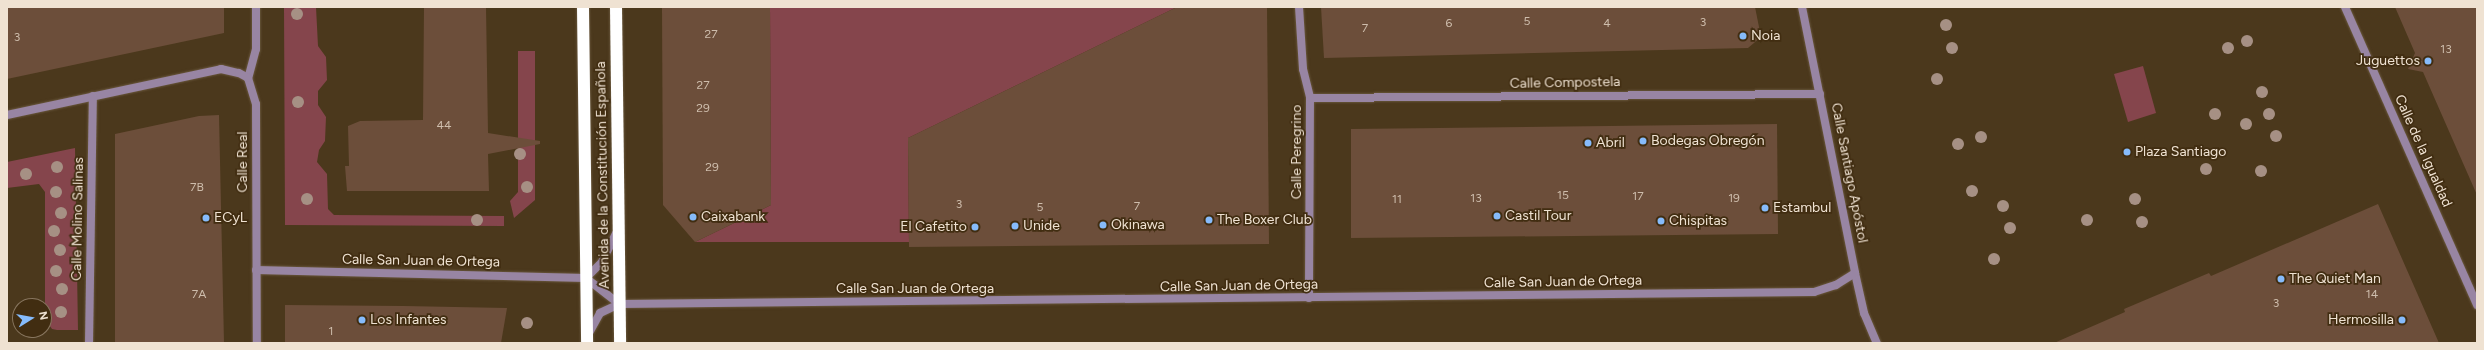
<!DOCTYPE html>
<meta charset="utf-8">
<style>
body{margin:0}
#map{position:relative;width:2484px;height:350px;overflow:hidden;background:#4b381c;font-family:Figtree,sans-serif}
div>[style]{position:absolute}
.green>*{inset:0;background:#85454c}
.building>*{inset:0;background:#6c4e3a}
.roads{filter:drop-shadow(0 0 1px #69573d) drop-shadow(0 0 1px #69573d)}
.street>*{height:8px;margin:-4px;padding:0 4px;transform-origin:4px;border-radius:4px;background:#9885a3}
.highway>*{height:12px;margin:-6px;padding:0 6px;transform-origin:6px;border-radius:6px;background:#fff}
.trees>*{width:12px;height:12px;margin:-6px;border-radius:50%;background:#a69084}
.dots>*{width:11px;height:11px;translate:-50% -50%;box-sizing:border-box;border:2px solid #412d11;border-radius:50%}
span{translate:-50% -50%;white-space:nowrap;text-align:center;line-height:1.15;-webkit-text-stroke:3.5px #412d11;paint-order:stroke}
.number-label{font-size:12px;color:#cebdac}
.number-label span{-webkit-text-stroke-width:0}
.poi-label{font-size:14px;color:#efe2d2}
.left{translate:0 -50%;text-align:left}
.right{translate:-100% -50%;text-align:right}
.street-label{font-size:14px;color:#efe2d2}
.frame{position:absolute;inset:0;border:8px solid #efe2d2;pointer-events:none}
.north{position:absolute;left:12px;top:298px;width:40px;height:40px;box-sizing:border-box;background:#412d11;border:1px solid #87755e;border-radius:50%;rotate:79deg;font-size:11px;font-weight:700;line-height:16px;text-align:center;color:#efe2d2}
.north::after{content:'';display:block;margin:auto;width:14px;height:18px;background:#86bbfb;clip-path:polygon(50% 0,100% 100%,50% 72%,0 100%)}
</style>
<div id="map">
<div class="green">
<div style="clip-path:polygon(284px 7px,316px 7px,318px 46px,326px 57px,327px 80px,318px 91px,318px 105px,326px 117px,325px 141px,319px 150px,317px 162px,327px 174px,328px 209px,334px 215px,504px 216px,504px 226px,285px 225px)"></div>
<div style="clip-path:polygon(770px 7px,1177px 7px,908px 138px,909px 242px,695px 242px,771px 205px)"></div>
<div style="clip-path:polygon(518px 51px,535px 51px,535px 200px,514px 218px,510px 201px,518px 192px)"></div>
<div style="clip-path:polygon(2143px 66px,2156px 113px,2128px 122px,2114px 74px)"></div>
<div style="clip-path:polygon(75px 148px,78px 330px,57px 330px,52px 329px,45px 319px,45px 192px,39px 184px,7px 188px,7px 162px)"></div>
</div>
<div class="building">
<div style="clip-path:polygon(7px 7px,224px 7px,224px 33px,7px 79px)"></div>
<div style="clip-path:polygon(424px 7px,486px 7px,488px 133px,540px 141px,540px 144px,488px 154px,489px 191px,347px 191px,345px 166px,349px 166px,348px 126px,360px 121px,423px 120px)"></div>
<div style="clip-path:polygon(662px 7px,770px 7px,771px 205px,695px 242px,663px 205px)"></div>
<div style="clip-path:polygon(1177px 7px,1267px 7px,1269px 244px,909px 247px,908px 138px)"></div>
<div style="clip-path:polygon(1321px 7px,1755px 7px,1761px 37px,1748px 48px,1324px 58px)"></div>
<div style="clip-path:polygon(2395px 7px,2477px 7px,2477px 195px,2423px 72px,2408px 69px,2415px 53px)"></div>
<div style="clip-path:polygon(219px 115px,224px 343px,115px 343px,115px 134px,199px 116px)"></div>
<div style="clip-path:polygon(1777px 124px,1778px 234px,1351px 238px,1351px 129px)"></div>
<div style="clip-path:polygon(2378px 204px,2439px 343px,2054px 343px,2125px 312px,2124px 309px,2209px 273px,2211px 276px)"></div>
<div style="clip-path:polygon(285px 305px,404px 306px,507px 308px,501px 343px,285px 343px)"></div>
</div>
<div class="roads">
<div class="street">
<div style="left:256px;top:7px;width:42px;rotate:90deg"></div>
<div style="left:256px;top:49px;width:30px;rotate:105deg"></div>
<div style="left:248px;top:78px;width:27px;rotate:73deg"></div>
<div style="left:256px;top:104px;width:239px;rotate:89.8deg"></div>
<div style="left:1299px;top:7px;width:62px;rotate:86.3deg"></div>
<div style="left:1303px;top:69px;width:30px;rotate:76deg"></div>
<div style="left:1310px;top:98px;width:200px;rotate:90.3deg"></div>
<div style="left:1802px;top:7px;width:271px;rotate:78.7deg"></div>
<div style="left:1855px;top:273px;width:41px;rotate:77.3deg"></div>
<div style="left:1864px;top:313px;width:33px;rotate:67deg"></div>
<div style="left:2345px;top:7px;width:326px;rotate:66.1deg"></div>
<div style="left:1310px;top:98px;width:510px;rotate:-0.45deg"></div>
<div style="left:7px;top:115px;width:219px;rotate:-12.1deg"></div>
<div style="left:221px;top:69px;width:18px;rotate:13deg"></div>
<div style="left:239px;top:73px;width:10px;rotate:29deg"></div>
<div style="left:256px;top:270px;width:330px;rotate:1.4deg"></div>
<div style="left:586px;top:278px;width:42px;rotate:38.2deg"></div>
<div style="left:586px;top:278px;width:23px;rotate:-45deg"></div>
<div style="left:602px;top:262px;width:32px;rotate:-64deg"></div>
<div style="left:589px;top:333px;width:23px;rotate:-61deg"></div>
<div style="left:600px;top:313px;width:21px;rotate:-25deg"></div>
<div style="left:619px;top:304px;width:1195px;rotate:-0.58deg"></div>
<div style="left:1814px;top:292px;width:23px;rotate:-18deg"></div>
<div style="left:1836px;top:285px;width:22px;rotate:-32deg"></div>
<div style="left:89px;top:343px;width:247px;rotate:-89.1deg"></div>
</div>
<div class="highway">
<div style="left:583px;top:7px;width:336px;rotate:89.3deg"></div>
<div style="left:616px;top:7px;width:336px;rotate:89.3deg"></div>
</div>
</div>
<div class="trees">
<div style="left:297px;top:14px"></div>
<div style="left:1946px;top:25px"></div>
<div style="left:2247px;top:41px"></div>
<div style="left:1952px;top:48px"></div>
<div style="left:2228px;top:48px"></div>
<div style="left:1937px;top:79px"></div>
<div style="left:2262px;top:92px"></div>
<div style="left:298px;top:102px"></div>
<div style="left:2215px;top:114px"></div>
<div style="left:2269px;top:114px"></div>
<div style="left:2246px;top:124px"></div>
<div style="left:2276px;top:136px"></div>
<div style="left:1981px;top:137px"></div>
<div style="left:1958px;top:144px"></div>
<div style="left:520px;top:154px"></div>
<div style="left:57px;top:167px"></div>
<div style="left:2206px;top:169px"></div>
<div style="left:2261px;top:171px"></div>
<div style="left:26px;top:174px"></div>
<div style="left:527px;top:187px"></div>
<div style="left:1972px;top:191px"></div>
<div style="left:56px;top:192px"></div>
<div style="left:307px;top:199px"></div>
<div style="left:2135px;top:199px"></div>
<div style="left:2003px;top:206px"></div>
<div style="left:61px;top:213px"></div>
<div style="left:477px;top:220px"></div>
<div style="left:2087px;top:220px"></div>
<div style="left:2142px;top:222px"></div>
<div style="left:2010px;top:228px"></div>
<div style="left:54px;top:231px"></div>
<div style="left:60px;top:250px"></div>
<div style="left:1994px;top:259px"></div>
<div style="left:56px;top:271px"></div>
<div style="left:62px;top:289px"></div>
<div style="left:61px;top:312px"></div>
<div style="left:527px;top:323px"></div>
</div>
<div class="dots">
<div style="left:1743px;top:36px;background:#86bbfb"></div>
<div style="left:2428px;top:61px;background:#86bbfb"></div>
<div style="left:1643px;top:141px;background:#86bbfb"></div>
<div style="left:1588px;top:143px;background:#86bbfb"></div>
<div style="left:2127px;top:152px;background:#86bbfb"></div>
<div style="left:1765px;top:208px;background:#86bbfb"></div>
<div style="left:1497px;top:216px;background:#86bbfb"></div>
<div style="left:693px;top:217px;background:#86bbfb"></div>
<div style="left:206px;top:218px;background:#86bbfb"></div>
<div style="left:1209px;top:220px;background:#86bbfb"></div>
<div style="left:1661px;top:221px;background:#86bbfb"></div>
<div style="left:1103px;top:225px;background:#86bbfb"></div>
<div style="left:1015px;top:226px;background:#86bbfb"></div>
<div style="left:975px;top:227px;background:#86bbfb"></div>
<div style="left:2281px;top:279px;background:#86bbfb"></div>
<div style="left:362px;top:320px;background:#86bbfb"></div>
<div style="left:2402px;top:320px;background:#86bbfb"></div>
</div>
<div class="number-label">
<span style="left:1527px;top:22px">5</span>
<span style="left:1703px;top:23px">3</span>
<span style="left:1449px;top:24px">6</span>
<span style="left:1607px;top:24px">4</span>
<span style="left:1365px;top:29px">7</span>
<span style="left:711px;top:35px">27</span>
<span style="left:17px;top:38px">3</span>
<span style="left:2446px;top:50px">13</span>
<span style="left:703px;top:86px">27</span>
<span style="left:703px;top:109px">29</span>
<span style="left:444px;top:126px">44</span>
<span style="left:712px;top:168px">29</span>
<span style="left:197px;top:188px">7B</span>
<span style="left:1563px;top:196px">15</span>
<span style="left:1638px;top:197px">17</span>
<span style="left:1476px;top:199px">13</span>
<span style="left:1734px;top:199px">19</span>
<span style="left:1397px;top:200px">11</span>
<span style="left:959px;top:205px">3</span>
<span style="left:1137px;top:207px">7</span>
<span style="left:1040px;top:208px">5</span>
<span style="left:199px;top:295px">7A</span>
<span style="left:2372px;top:295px">14</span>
<span style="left:2276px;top:304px">3</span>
<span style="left:331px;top:332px">1</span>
</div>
<div class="poi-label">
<span class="left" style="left:1751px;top:36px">Noia</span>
<span class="right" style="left:2420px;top:61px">Juguettos</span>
<span class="left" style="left:1651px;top:141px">Bodegas Obregón</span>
<span class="left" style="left:1596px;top:143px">Abril</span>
<span class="left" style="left:2135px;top:152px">Plaza Santiago</span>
<span class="left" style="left:1773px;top:208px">Estambul</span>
<span class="left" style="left:1505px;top:216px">Castil Tour</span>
<span class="left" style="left:701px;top:217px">Caixabank</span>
<span class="left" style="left:214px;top:218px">ECyL</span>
<span class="left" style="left:1217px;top:220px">The Boxer Club</span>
<span class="left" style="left:1669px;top:221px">Chispitas</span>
<span class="left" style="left:1111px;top:225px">Okinawa</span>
<span class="left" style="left:1023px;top:226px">Unide</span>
<span class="right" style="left:967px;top:227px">El Cafetito</span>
<span class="left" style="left:2289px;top:279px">The Quiet Man</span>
<span class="left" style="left:370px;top:320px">Los Infantes</span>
<span class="right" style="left:2394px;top:320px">Hermosilla</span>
</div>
<div class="street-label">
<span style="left:1565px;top:83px;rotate:-1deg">Calle Compostela</span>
<span style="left:2423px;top:151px;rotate:66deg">Calle de la Igualdad</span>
<span style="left:1297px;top:152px;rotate:-90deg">Calle Peregrino</span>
<span style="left:243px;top:162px;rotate:-90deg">Calle Real</span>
<span style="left:1849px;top:173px;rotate:79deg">Calle Santiago Apóstol</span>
<span style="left:603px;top:175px;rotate:-91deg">Avenida de la Constitución Española</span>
<span style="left:78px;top:219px;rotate:-89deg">Calle Molino Salinas</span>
<span style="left:421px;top:261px;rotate:1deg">Calle San Juan de Ortega</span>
<span style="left:1563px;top:282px;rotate:-1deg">Calle San Juan de Ortega</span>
<span style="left:1239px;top:286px;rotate:-1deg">Calle San Juan de Ortega</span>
<span style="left:915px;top:289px">Calle San Juan de Ortega</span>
</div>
<div class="frame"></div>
<div class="north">N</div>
</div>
